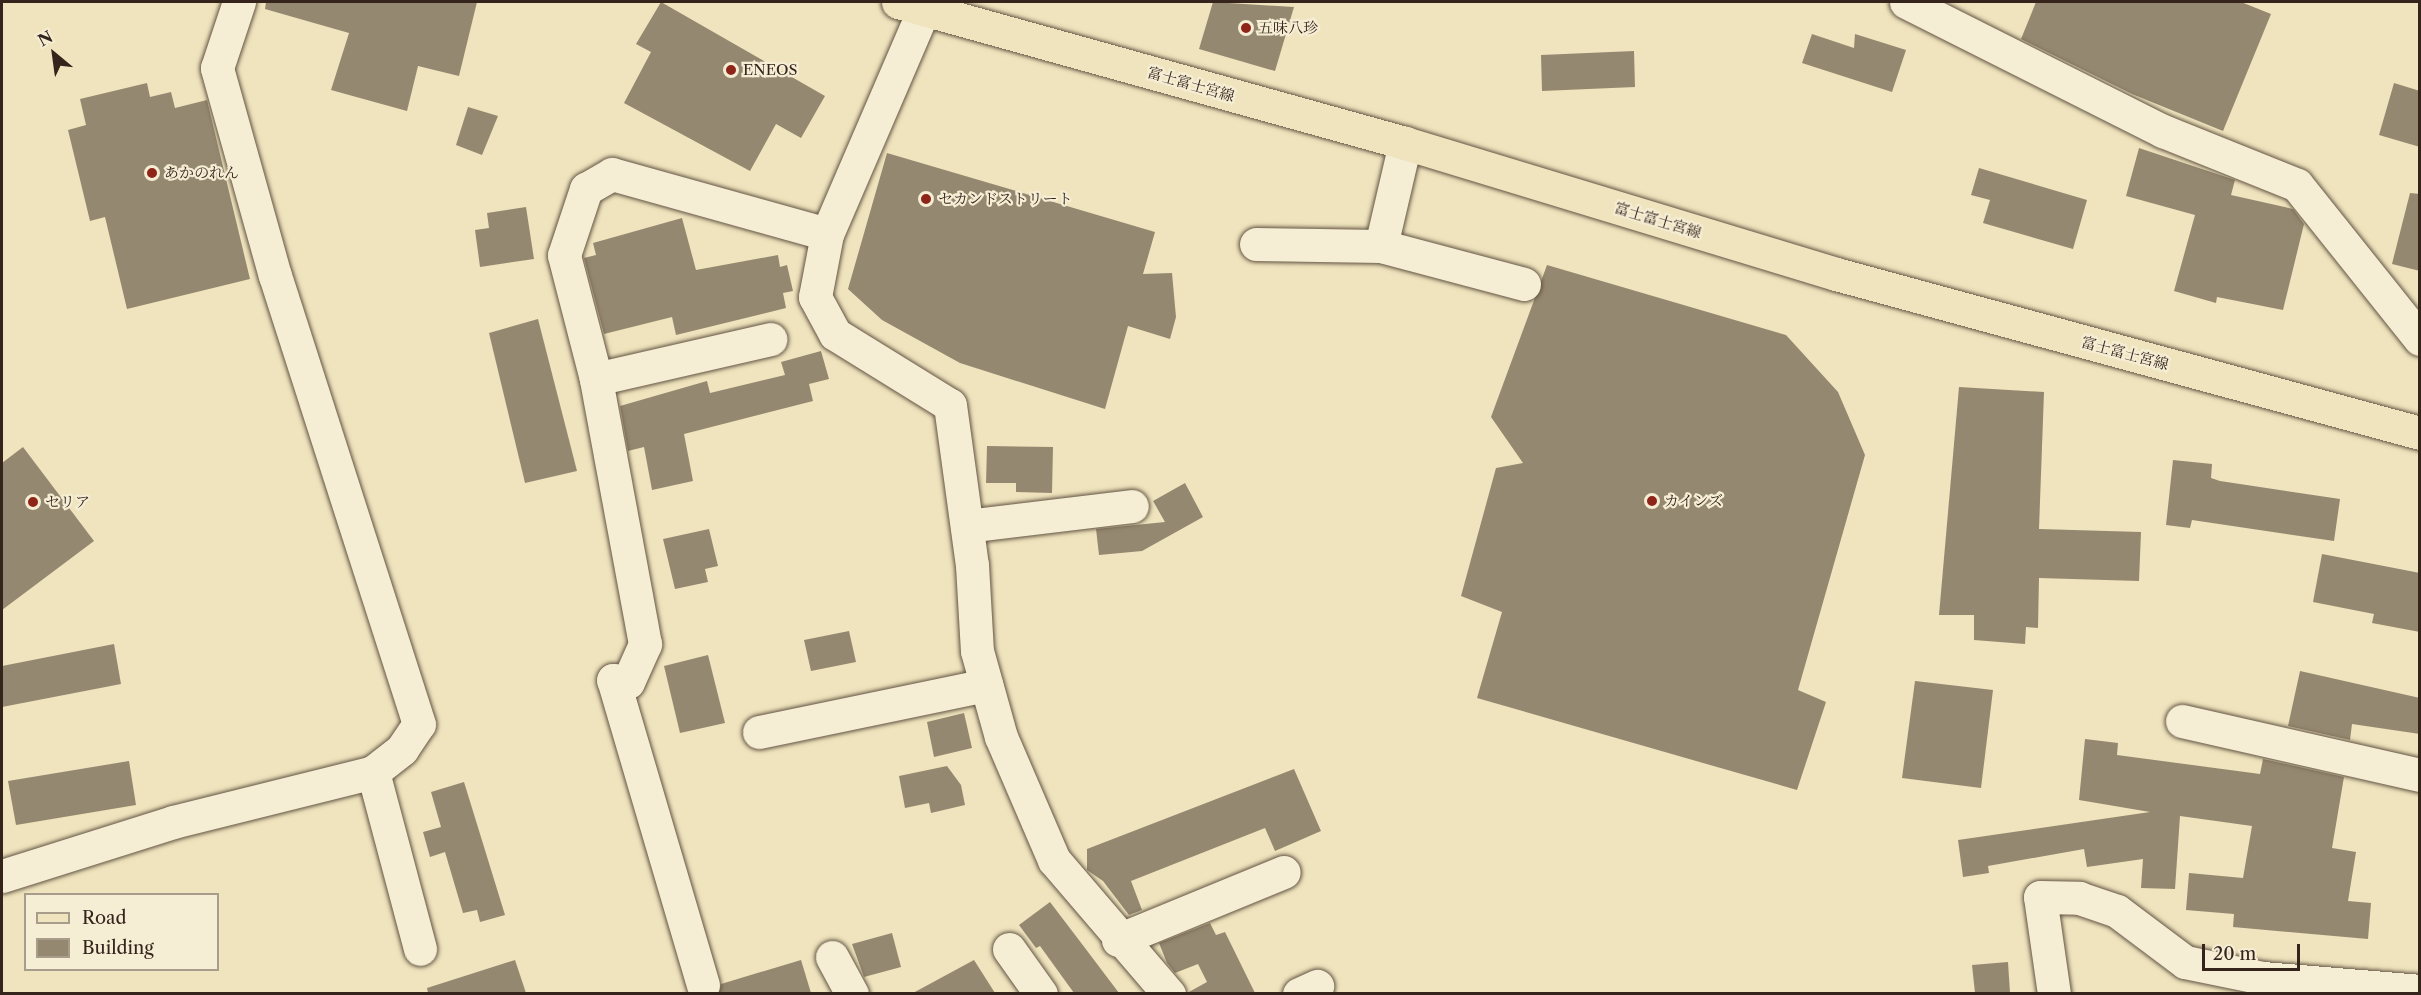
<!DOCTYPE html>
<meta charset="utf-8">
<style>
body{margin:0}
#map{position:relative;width:2421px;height:995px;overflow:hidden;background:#efe4bd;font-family:"Libre Caslon Text","Noto Serif JP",serif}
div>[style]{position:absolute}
.building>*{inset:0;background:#958870}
.roads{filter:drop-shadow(0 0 2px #635444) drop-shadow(0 0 2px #635444)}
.minor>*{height:33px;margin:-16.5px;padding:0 16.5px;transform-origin:16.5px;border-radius:16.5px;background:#f5edd4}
.major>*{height:33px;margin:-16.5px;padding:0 16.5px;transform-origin:16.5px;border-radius:16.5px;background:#efe4bd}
.dots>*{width:16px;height:16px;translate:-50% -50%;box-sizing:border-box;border:3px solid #f5edd4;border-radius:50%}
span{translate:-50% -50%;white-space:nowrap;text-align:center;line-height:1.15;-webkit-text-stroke:4.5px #f5edd4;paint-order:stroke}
.poi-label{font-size:15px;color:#34241c}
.left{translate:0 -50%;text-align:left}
.street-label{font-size:15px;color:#34241c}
.frame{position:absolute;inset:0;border:3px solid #34241c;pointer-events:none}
.legend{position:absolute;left:24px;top:893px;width:195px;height:78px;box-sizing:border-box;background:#f5edd4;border:2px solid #a89d8a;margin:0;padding:8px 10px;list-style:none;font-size:18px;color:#34241c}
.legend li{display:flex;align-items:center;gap:12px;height:30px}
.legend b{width:30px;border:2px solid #a89d8a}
.north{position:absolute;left:24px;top:24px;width:60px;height:60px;-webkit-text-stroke:4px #f5edd4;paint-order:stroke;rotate:331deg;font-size:16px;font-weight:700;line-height:24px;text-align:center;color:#34241c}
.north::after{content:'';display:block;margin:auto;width:21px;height:27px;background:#34241c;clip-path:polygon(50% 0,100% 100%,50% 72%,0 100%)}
.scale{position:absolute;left:2202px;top:944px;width:98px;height:27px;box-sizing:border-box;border:3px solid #34241c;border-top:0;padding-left:8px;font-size:18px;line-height:21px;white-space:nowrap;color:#34241c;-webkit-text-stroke:4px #f5edd4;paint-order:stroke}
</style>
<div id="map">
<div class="building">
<div style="clip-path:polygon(266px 2px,477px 2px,459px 76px,418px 66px,407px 111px,331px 90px,349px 33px,265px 9px)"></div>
<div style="clip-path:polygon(661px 2px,825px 96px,801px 138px,776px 124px,750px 171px,624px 103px,651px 52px,636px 44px)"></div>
<div style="clip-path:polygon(1213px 2px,1294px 7px,1275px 71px,1199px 49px)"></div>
<div style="clip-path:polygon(2036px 2px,2241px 2px,2271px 14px,2223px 131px,2132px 94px,2021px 39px)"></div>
<div style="clip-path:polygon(1812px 34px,1854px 48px,1855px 34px,1906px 50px,1892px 92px,1802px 63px)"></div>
<div style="clip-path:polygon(1634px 51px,1635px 87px,1542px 91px,1541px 55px)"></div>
<div style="clip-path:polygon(147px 83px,150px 97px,171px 92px,175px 108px,207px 100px,250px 279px,127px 309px,105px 217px,90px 221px,68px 130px,86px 125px,80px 99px)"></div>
<div style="clip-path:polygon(2394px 83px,2420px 91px,2420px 147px,2379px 135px)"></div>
<div style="clip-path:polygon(468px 107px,498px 116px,482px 155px,456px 145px)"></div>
<div style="clip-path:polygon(2139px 148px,2235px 180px,2231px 195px,2293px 209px,2304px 224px,2283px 310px,2217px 297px,2216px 303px,2174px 291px,2195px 215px,2126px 196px)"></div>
<div style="clip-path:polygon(887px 153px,1155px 232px,1143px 274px,1172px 273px,1176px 317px,1170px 339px,1128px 326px,1105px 409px,960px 363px,882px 320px,848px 289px)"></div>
<div style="clip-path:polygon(1979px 168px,2087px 200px,2073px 249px,1983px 223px,1990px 200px,1971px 195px)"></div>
<div style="clip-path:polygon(2410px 193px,2420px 194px,2420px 271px,2392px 264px)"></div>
<div style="clip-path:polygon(526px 207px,534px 259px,480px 267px,475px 230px,489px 228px,487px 213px)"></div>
<div style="clip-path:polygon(682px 218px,696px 270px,778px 255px,780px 267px,787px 265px,793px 291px,783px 293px,786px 308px,676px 335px,672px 317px,604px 334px,584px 258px,596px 255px,593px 243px)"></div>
<div style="clip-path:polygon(1547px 265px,1786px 335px,1838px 392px,1865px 455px,1798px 690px,1826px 702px,1797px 790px,1477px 698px,1502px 612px,1461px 596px,1496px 468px,1523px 463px,1491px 417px)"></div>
<div style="clip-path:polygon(538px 319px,577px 471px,525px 483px,489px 333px)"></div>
<div style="clip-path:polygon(821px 351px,829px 379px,809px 384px,813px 401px,684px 434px,693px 481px,652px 490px,644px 447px,628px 451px,620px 406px,707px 381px,710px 393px,785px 375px,781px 362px)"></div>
<div style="clip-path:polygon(1959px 387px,2044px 392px,2039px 529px,2141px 532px,2139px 581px,2039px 578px,2038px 628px,2026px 627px,2025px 644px,1974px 640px,1974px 615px,1939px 615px)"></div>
<div style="clip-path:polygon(987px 446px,1053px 447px,1052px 493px,1016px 492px,1016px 483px,986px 483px)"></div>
<div style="clip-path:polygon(23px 447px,94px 541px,2px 610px,2px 463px)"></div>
<div style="clip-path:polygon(2173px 460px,2212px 464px,2211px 478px,2220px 481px,2340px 499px,2334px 541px,2192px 520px,2190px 528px,2166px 525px)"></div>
<div style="clip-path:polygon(1185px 483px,1203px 517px,1142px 551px,1099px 555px,1096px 529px,1165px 522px,1153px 501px)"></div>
<div style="clip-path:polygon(709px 529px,718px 566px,705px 569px,708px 582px,675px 589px,663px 539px)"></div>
<div style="clip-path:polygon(2322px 554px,2420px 573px,2420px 632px,2372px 623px,2374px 614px,2313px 602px)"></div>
<div style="clip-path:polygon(849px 631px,856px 662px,811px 671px,804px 640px)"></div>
<div style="clip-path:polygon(114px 644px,121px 684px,2px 707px,2px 666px)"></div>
<div style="clip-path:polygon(708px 655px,725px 723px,680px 733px,664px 666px)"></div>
<div style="clip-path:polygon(2300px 671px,2420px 698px,2420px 734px,2352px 724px,2350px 740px,2288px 726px)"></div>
<div style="clip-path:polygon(1915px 681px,1993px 690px,1981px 788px,1902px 778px)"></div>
<div style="clip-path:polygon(964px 713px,972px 748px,934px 757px,927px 722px)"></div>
<div style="clip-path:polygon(2085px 739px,2118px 743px,2117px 755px,2260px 774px,2263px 759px,2344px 777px,2332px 848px,2356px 852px,2348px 901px,2371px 903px,2368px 939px,2233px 927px,2234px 914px,2186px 910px,2189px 873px,2243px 878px,2252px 826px,2180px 816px,2175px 889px,2141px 888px,2143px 859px,2087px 867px,2084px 849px,1988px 866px,1989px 873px,1963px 877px,1958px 840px,2150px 812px,2079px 800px)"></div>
<div style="clip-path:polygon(129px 761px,136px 805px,16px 825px,8px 781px)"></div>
<div style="clip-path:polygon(947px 766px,961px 785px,965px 805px,931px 813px,929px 803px,905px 808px,899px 776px)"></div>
<div style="clip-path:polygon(1294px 769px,1321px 831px,1275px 851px,1265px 828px,1131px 881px,1142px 910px,1129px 915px,1103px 881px,1087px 870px,1087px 849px)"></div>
<div style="clip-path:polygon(464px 782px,505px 915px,480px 922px,477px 910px,463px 913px,445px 852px,430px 857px,423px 832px,441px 827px,431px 792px)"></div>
<div style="clip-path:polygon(1050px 902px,1085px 948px,1119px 993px,1074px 993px,1040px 946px,1036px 948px,1019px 925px)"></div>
<div style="clip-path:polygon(1210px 923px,1216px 935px,1225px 932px,1255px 993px,1187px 993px,1207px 982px,1198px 964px,1175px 973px,1167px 963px,1159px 943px)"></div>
<div style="clip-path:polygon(892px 933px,901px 967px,864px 977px,852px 944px)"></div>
<div style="clip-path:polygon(515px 960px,526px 993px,428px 993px,427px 988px)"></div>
<div style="clip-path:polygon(801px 960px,811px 993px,719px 993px,721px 984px)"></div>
<div style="clip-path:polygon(974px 960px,995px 993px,913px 993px)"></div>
<div style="clip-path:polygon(2008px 962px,2010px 993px,1975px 993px,1972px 965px)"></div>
</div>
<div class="roads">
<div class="minor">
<div style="left:927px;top:2px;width:253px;rotate:113.3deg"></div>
<div style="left:827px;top:234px;width:64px;rotate:100.8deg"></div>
<div style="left:815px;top:297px;width:42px;rotate:61.6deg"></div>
<div style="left:835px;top:334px;width:135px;rotate:31.7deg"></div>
<div style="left:950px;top:405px;width:162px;rotate:82.2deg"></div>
<div style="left:972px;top:565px;width:86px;rotate:86.7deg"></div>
<div style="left:977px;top:651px;width:89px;rotate:74.4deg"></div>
<div style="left:1001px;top:737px;width:134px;rotate:66.7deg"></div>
<div style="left:1054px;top:860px;width:177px;rotate:49.4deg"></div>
<div style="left:1906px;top:2px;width:288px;rotate:26.7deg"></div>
<div style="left:2163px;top:131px;width:144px;rotate:21.9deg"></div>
<div style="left:2297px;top:185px;width:197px;rotate:51.4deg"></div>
<div style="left:1256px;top:244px;width:125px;rotate:0.9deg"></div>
<div style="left:1381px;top:246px;width:148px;rotate:14.9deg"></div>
<div style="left:1381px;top:246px;width:106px;rotate:-76.9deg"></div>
<div style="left:596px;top:379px;width:179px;rotate:-12.9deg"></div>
<div style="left:967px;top:526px;width:166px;rotate:-6.9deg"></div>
<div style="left:2182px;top:721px;width:244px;rotate:12.8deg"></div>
<div style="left:759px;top:732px;width:232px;rotate:-11.7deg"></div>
<div style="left:373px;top:772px;width:183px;rotate:75.1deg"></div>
<div style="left:2px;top:876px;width:179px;rotate:-17.5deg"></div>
<div style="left:173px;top:822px;width:206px;rotate:-14deg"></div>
<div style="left:373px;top:772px;width:37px;rotate:-38deg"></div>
<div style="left:402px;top:749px;width:30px;rotate:-56deg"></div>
<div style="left:419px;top:724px;width:471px;rotate:-107.8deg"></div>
<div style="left:275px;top:276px;width:216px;rotate:-105.6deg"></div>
<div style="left:217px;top:68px;width:70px;rotate:-71.6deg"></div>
<div style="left:1118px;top:940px;width:179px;rotate:-22.3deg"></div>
<div style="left:1009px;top:949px;width:55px;rotate:54.6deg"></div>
<div style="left:832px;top:957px;width:42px;rotate:61.6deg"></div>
<div style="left:703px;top:985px;width:318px;rotate:-106.4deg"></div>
<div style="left:613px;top:680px;width:15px;rotate:8deg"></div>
<div style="left:628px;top:682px;width:42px;rotate:-65.9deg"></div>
<div style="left:645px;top:644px;width:269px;rotate:-100.5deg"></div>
<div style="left:596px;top:379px;width:128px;rotate:-104.5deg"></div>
<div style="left:564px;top:255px;width:70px;rotate:-71.6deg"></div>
<div style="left:586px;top:189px;width:30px;rotate:-30deg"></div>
<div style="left:612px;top:174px;width:223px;rotate:15.6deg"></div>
<div style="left:1299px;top:994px;width:20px;rotate:-24deg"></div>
<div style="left:2054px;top:994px;width:98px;rotate:-98.2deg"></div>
<div style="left:2040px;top:897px;width:39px;rotate:1deg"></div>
<div style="left:2079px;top:898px;width:40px;rotate:18.9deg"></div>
<div style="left:2117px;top:911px;width:85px;rotate:36.9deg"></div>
<div style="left:2185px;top:962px;width:80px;rotate:11.6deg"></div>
<div style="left:2263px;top:978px;width:158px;rotate:4.7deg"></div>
</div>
<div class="major">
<div style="left:898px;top:2px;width:526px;rotate:15.54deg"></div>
<div style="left:1405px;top:143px;width:450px;rotate:16.9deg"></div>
<div style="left:1836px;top:274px;width:605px;rotate:15.23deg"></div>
</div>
</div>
<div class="dots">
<div style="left:1246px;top:28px;background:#8f2418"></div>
<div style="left:731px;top:70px;background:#8f2418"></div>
<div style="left:152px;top:173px;background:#8f2418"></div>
<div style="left:926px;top:199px;background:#8f2418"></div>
<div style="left:1652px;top:501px;background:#8f2418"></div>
<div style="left:33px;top:502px;background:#8f2418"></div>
</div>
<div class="poi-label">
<span class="left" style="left:1258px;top:28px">五味八珍</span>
<span class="left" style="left:743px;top:70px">ENEOS</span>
<span class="left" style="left:164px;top:173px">あかのれん</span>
<span class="left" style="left:938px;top:199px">セカンドストリート</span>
<span class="left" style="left:1664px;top:501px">カインズ</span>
<span class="left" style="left:45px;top:502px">セリア</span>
</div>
<div class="street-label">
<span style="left:1191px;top:84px;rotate:16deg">富士富士宮線</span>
<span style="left:1658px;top:220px;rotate:17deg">富士富士宮線</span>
<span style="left:2125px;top:353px;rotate:15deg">富士富士宮線</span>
</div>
<div class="frame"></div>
<ul class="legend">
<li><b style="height:8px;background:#efe4bd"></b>Road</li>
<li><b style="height:16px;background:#958870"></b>Building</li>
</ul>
<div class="north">N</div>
<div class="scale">20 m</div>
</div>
